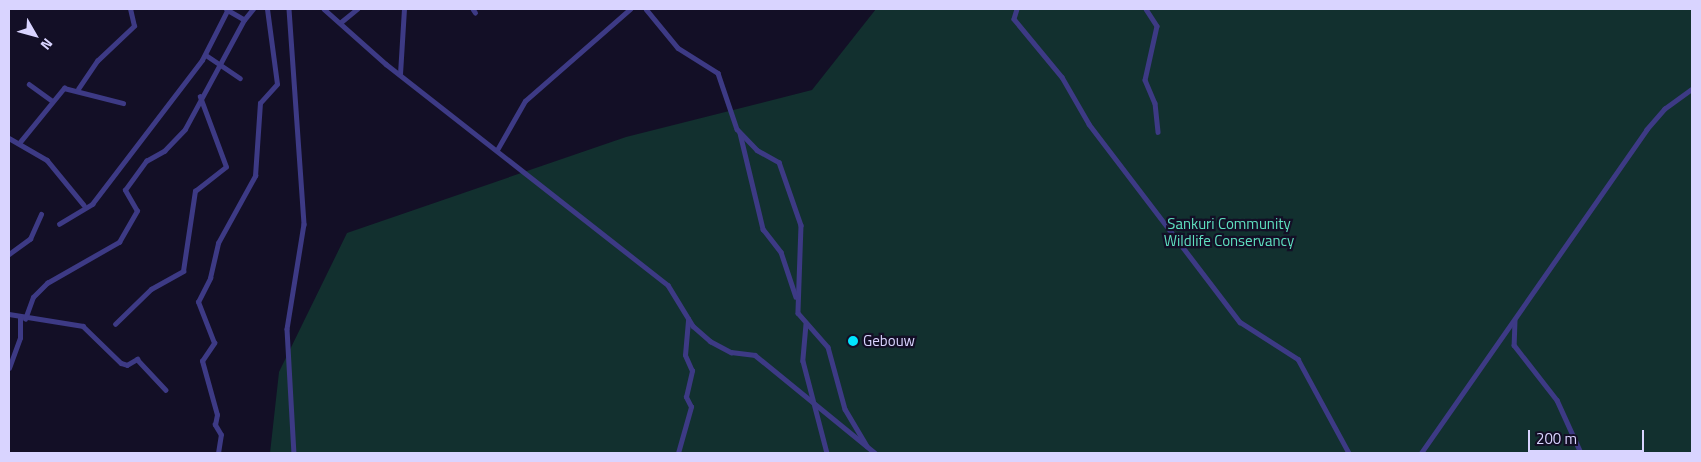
<!DOCTYPE html>
<style>
body{margin:0}
#map{position:relative;width:1701px;height:462px;overflow:hidden;background:#130f26;font-family:"Titillium Web",sans-serif}
div>[style]{position:absolute}
.green>*{inset:0;background:#12302f}
.minor>*{height:4.5px;margin:-2.25px;padding:0 2.25px;transform-origin:2.25px;border-radius:2.25px;background:#3d3a85}
.dots>*{width:14px;height:14px;translate:-50% -50%;box-sizing:border-box;border:2px solid #130f26;border-radius:50%}
span{translate:-50% -50%;white-space:nowrap;text-align:center;line-height:1.15;-webkit-text-stroke:4.5px #130f26;paint-order:stroke}
.park-label{font-size:15px;color:#5fe0c0}
.poi-label{font-size:15px;color:#d9d4ff}
.left{translate:0 -50%;text-align:left}
.frame{position:absolute;inset:0;border:10px solid #d9d4ff;pointer-events:none}
.north{position:absolute;left:10px;top:10px;width:50px;height:50px;-webkit-text-stroke:4px #130f26;paint-order:stroke;rotate:128deg;font-size:14px;font-weight:700;line-height:20px;text-align:center;color:#d9d4ff}
.north::after{content:'';display:block;margin:auto;width:18px;height:22px;background:#d9d4ff;clip-path:polygon(50% 0,100% 100%,50% 72%,0 100%)}
.scale{position:absolute;left:1528px;top:430px;width:116px;height:22px;box-sizing:border-box;border:2px solid #d9d4ff;border-top:0;padding-left:6px;font-size:15px;line-height:18px;white-space:nowrap;color:#d9d4ff;-webkit-text-stroke:4px #130f26;paint-order:stroke}
</style>
<div id="map">
<div class="green">
<div style="clip-path:polygon(876px 9px,1692px 9px,1692px 453px,270px 453px,279px 372px,347px 233px,626px 137px,812px 90px)"></div>
</div>
<div class="minor">
<div style="left:289px;top:9px;width:216px;rotate:86deg"></div>
<div style="left:304px;top:224px;width:106px;rotate:99.2deg"></div>
<div style="left:287px;top:329px;width:124px;rotate:86.8deg"></div>
<div style="left:324px;top:9px;width:83px;rotate:41.6deg"></div>
<div style="left:386px;top:64px;width:358px;rotate:38.1deg"></div>
<div style="left:668px;top:285px;width:48px;rotate:58.6deg"></div>
<div style="left:693px;top:326px;width:23px;rotate:41deg"></div>
<div style="left:710px;top:341px;width:24px;rotate:28deg"></div>
<div style="left:731px;top:352px;width:24px;rotate:7deg"></div>
<div style="left:755px;top:355px;width:155px;rotate:39.2deg"></div>
<div style="left:473px;top:9px;width:4px;rotate:56deg"></div>
<div style="left:646px;top:9px;width:50px;rotate:50.6deg"></div>
<div style="left:678px;top:48px;width:47px;rotate:32deg"></div>
<div style="left:718px;top:73px;width:59px;rotate:71.3deg"></div>
<div style="left:737px;top:129px;width:29px;rotate:46deg"></div>
<div style="left:757px;top:150px;width:25px;rotate:29deg"></div>
<div style="left:779px;top:162px;width:67px;rotate:70.8deg"></div>
<div style="left:801px;top:225px;width:88px;rotate:92deg"></div>
<div style="left:798px;top:313px;width:45px;rotate:48.6deg"></div>
<div style="left:828px;top:347px;width:64px;rotate:74.7deg"></div>
<div style="left:845px;top:409px;width:43px;rotate:59.3deg"></div>
<div style="left:1017px;top:9px;width:10px;rotate:107deg"></div>
<div style="left:1014px;top:19px;width:75px;rotate:50.4deg"></div>
<div style="left:1062px;top:77px;width:54px;rotate:60.1deg"></div>
<div style="left:1089px;top:124px;width:249px;rotate:52.7deg"></div>
<div style="left:1240px;top:322px;width:69px;rotate:32.5deg"></div>
<div style="left:1298px;top:359px;width:107px;rotate:61.5deg"></div>
<div style="left:1146px;top:9px;width:20px;rotate:57deg"></div>
<div style="left:1157px;top:26px;width:55px;rotate:102.5deg"></div>
<div style="left:1145px;top:80px;width:25px;rotate:67deg"></div>
<div style="left:1155px;top:103px;width:29px;rotate:84deg"></div>
<div style="left:244px;top:20px;width:14px;rotate:-51deg"></div>
<div style="left:341px;top:22px;width:21px;rotate:-39deg"></div>
<div style="left:206px;top:55px;width:41px;rotate:34.1deg"></div>
<div style="left:400px;top:74px;width:65px;rotate:-86.5deg"></div>
<div style="left:29px;top:84px;width:29px;rotate:36deg"></div>
<div style="left:78px;top:89px;width:34px;rotate:-56deg"></div>
<div style="left:97px;top:61px;width:51px;rotate:-43.4deg"></div>
<div style="left:134px;top:26px;width:17px;rotate:-103deg"></div>
<div style="left:740px;top:133px;width:99px;rotate:76.5deg"></div>
<div style="left:763px;top:229px;width:29px;rotate:52deg"></div>
<div style="left:781px;top:252px;width:47px;rotate:71.6deg"></div>
<div style="left:9px;top:138px;width:44px;rotate:30.1deg"></div>
<div style="left:47px;top:160px;width:58px;rotate:50.6deg"></div>
<div style="left:20px;top:142px;width:70px;rotate:-50.8deg"></div>
<div style="left:64px;top:88px;width:61px;rotate:14.3deg"></div>
<div style="left:497px;top:150px;width:56px;rotate:-60.3deg"></div>
<div style="left:525px;top:101px;width:140px;rotate:-41.2deg"></div>
<div style="left:59px;top:224px;width:39px;rotate:-31deg"></div>
<div style="left:92px;top:204px;width:181px;rotate:-52.6deg"></div>
<div style="left:202px;top:60px;width:57px;rotate:-63deg"></div>
<div style="left:9px;top:254px;width:26px;rotate:-36deg"></div>
<div style="left:30px;top:239px;width:27px;rotate:-66deg"></div>
<div style="left:9px;top:314px;width:75px;rotate:9.2deg"></div>
<div style="left:83px;top:326px;width:53px;rotate:44.2deg"></div>
<div style="left:121px;top:363px;width:6px;rotate:18deg"></div>
<div style="left:127px;top:365px;width:12px;rotate:-31deg"></div>
<div style="left:137px;top:359px;width:42px;rotate:46.9deg"></div>
<div style="left:25px;top:319px;width:23px;rotate:-70deg"></div>
<div style="left:33px;top:297px;width:20px;rotate:-45deg"></div>
<div style="left:47px;top:283px;width:83px;rotate:-29.7deg"></div>
<div style="left:119px;top:242px;width:36px;rotate:-60deg"></div>
<div style="left:137px;top:211px;width:24px;rotate:-120deg"></div>
<div style="left:125px;top:190px;width:36px;rotate:-54deg"></div>
<div style="left:146px;top:161px;width:21px;rotate:-29deg"></div>
<div style="left:164px;top:151px;width:30px;rotate:-46deg"></div>
<div style="left:185px;top:129px;width:124px;rotate:-61.6deg"></div>
<div style="left:244px;top:20px;width:20px;rotate:-150deg"></div>
<div style="left:1515px;top:320px;width:25px;rotate:92deg"></div>
<div style="left:1514px;top:345px;width:70px;rotate:52deg"></div>
<div style="left:1557px;top:400px;width:58px;rotate:65.6deg"></div>
<div style="left:115px;top:324px;width:50px;rotate:-44.2deg"></div>
<div style="left:151px;top:289px;width:37px;rotate:-29deg"></div>
<div style="left:183px;top:271px;width:81px;rotate:-81.5deg"></div>
<div style="left:195px;top:191px;width:39px;rotate:-38deg"></div>
<div style="left:226px;top:167px;width:75px;rotate:-110.4deg"></div>
<div style="left:806px;top:324px;width:37px;rotate:95deg"></div>
<div style="left:803px;top:361px;width:95px;rotate:75.4deg"></div>
<div style="left:9px;top:368px;width:32px;rotate:-70deg"></div>
<div style="left:20px;top:338px;width:20px;rotate:-90deg"></div>
<div style="left:218px;top:453px;width:18px;rotate:-81deg"></div>
<div style="left:221px;top:435px;width:12px;rotate:-121deg"></div>
<div style="left:215px;top:425px;width:10px;rotate:-79deg"></div>
<div style="left:217px;top:415px;width:56px;rotate:-105.5deg"></div>
<div style="left:202px;top:361px;width:22px;rotate:-56deg"></div>
<div style="left:214px;top:343px;width:44px;rotate:-111.3deg"></div>
<div style="left:198px;top:302px;width:27px;rotate:-63deg"></div>
<div style="left:210px;top:278px;width:36px;rotate:-77deg"></div>
<div style="left:218px;top:243px;width:77px;rotate:-61.1deg"></div>
<div style="left:255px;top:176px;width:73px;rotate:-86.1deg"></div>
<div style="left:260px;top:103px;width:25px;rotate:-48deg"></div>
<div style="left:277px;top:84px;width:76px;rotate:-97.6deg"></div>
<div style="left:678px;top:453px;width:48px;rotate:-74.2deg"></div>
<div style="left:691px;top:407px;width:11px;rotate:-117deg"></div>
<div style="left:686px;top:397px;width:27px;rotate:-77deg"></div>
<div style="left:692px;top:371px;width:17px;rotate:-114deg"></div>
<div style="left:685px;top:355px;width:36px;rotate:-85deg"></div>
<div style="left:1421px;top:453px;width:394px;rotate:-55.1deg"></div>
<div style="left:1646px;top:130px;width:28px;rotate:-49deg"></div>
<div style="left:1664px;top:109px;width:34px;rotate:-36deg"></div>
</div>
<div class="dots">
<div style="left:853px;top:341px;background:#00e5ff"></div>
</div>
<div class="park-label">
<span style="left:1229px;top:232px">Sankuri Community<br>Wildlife Conservancy</span>
</div>
<div class="poi-label">
<span class="left" style="left:863px;top:341px">Gebouw</span>
</div>
<div class="frame"></div>
<div class="north">N</div>
<div class="scale">200 m</div>
</div>
